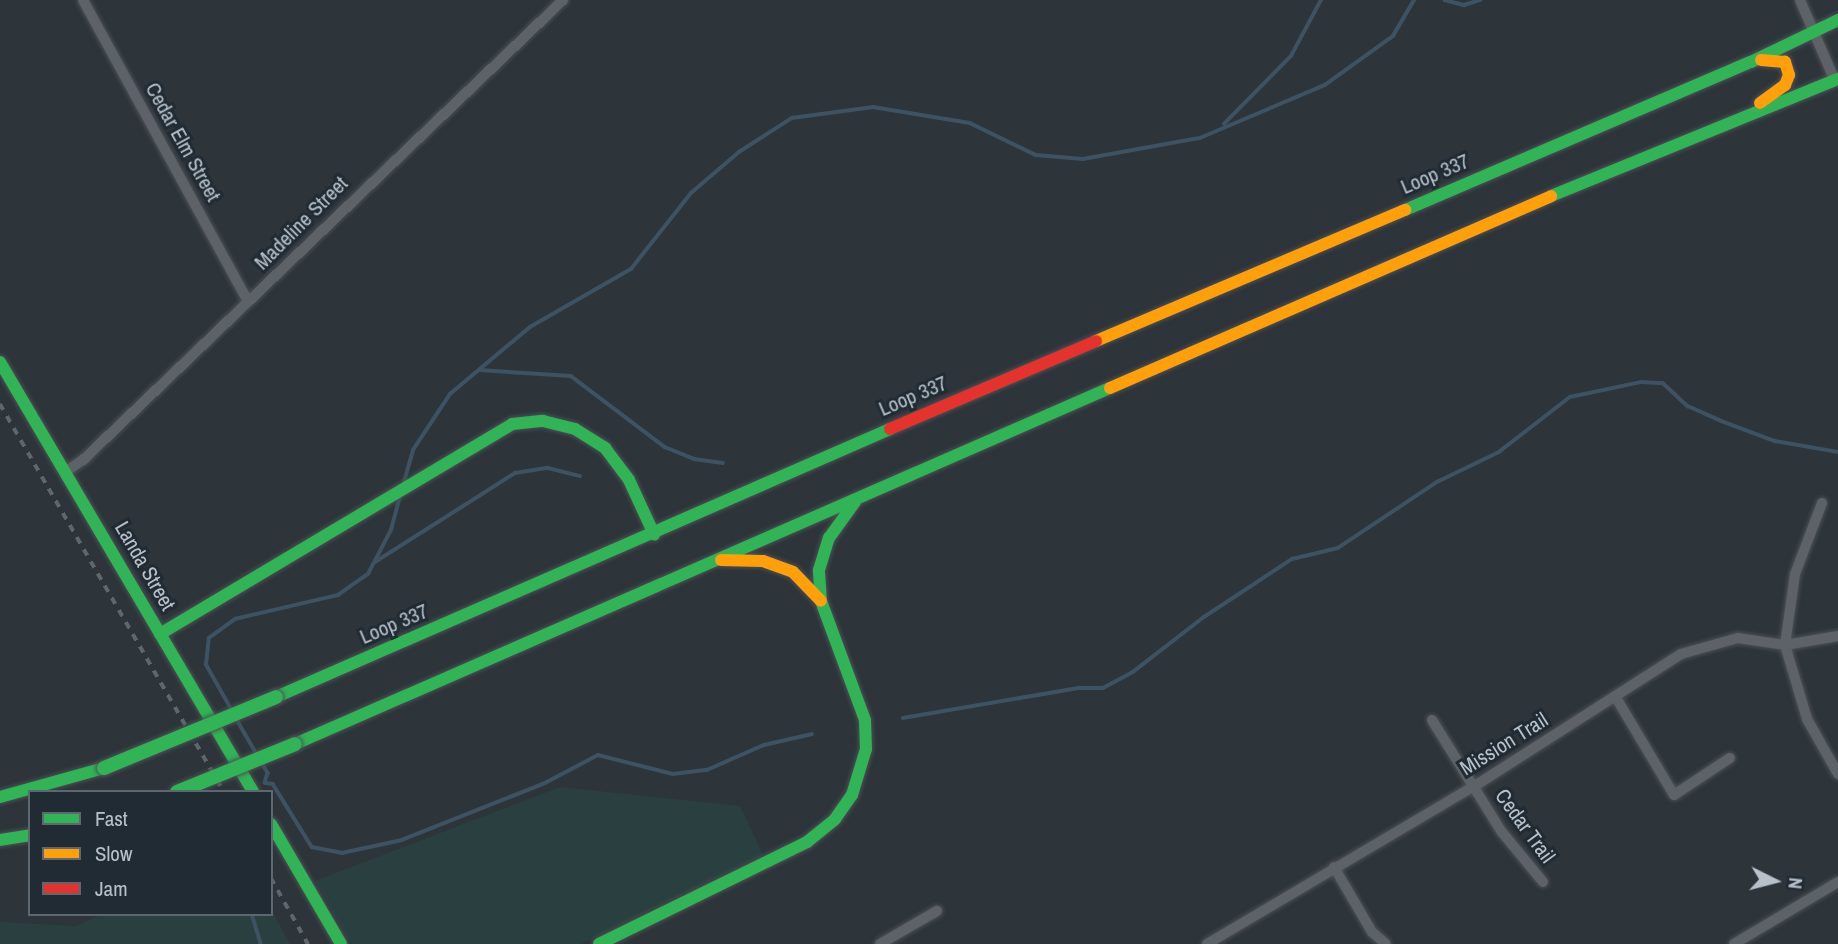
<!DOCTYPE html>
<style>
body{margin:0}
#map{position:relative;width:1838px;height:944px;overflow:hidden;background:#2d343a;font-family:"Archivo Narrow",sans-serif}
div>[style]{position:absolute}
.green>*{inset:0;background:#2a4040}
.stream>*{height:3.5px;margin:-1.75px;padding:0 1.75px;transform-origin:1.75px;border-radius:1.75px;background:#3d5263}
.roads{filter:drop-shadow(0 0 2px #4b5054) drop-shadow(0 0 2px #4b5054)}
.street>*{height:10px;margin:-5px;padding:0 5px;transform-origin:5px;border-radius:5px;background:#5d6268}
.fast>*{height:12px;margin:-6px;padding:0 6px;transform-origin:6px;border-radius:6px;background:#30b455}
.slow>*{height:12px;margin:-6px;padding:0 6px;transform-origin:6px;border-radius:6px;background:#ff9f0a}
.jam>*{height:12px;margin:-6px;padding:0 6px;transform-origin:6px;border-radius:6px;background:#e5322d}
.rail>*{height:3.5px;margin-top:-1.75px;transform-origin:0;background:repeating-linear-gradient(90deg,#61666c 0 7px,transparent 0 14px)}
.bridges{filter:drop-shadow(0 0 2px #4b5156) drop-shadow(0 0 2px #4b5156)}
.fast-bridge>*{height:14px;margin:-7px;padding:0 7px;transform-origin:7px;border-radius:7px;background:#30b455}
span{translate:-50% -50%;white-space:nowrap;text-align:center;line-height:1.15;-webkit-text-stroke:6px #202b34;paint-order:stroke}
.street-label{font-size:21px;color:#b8c1ca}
.legend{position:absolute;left:28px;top:790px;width:245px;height:126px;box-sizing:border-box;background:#202b34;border:2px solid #5d6770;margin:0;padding:9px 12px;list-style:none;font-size:21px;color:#b8c1ca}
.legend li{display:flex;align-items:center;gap:14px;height:35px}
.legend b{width:35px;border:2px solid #5d6770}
.north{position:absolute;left:1740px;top:846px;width:70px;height:70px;-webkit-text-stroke:5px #202b34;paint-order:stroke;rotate:96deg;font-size:19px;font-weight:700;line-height:28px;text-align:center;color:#b8c1ca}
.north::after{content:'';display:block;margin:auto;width:24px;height:32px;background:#b8c1ca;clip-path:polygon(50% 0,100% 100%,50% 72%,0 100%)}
</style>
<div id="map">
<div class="green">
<div style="clip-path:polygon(560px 787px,740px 806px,763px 855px,581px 944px,352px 944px,315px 881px)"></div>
<div style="clip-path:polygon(271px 909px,290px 944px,0 944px,0 922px,76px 926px,103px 914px,271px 914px)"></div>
</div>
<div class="stream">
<div style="left:1445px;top:0;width:20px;rotate:15deg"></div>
<div style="left:1464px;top:5px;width:17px;rotate:-17deg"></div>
<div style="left:1224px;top:124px;width:95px;rotate:-45.4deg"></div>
<div style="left:1291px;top:56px;width:64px;rotate:-61.8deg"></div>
<div style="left:479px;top:370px;width:92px;rotate:3.7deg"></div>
<div style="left:571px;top:376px;width:118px;rotate:37.1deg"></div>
<div style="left:665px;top:447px;width:31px;rotate:22deg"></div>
<div style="left:694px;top:459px;width:29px;rotate:8deg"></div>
<div style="left:404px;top:482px;width:33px;rotate:-74deg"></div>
<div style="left:413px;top:450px;width:67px;rotate:-56.5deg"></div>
<div style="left:450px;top:394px;width:104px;rotate:-39.9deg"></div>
<div style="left:530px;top:327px;width:116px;rotate:-29.9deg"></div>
<div style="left:631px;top:269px;width:97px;rotate:-51.7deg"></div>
<div style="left:691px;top:193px;width:63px;rotate:-40.5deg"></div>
<div style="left:739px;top:152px;width:63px;rotate:-32.7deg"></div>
<div style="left:792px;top:118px;width:82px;rotate:-7.7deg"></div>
<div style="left:873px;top:107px;width:98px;rotate:9.4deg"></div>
<div style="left:970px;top:123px;width:73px;rotate:25.9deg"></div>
<div style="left:1036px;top:155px;width:47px;rotate:4.9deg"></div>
<div style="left:1083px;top:159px;width:119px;rotate:-10.2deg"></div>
<div style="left:1200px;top:138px;width:136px;rotate:-23deg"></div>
<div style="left:1325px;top:85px;width:84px;rotate:-35.8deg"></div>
<div style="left:1393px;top:36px;width:42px;rotate:-59.7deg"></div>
<div style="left:375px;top:562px;width:166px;rotate:-32.4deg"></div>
<div style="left:515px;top:473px;width:33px;rotate:-9deg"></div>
<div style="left:548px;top:468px;width:33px;rotate:14deg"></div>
<div style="left:232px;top:711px;width:53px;rotate:-119.5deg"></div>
<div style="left:206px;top:665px;width:27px;rotate:-84deg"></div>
<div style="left:209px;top:638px;width:32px;rotate:-36deg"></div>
<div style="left:235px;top:619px;width:106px;rotate:-13.1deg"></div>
<div style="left:338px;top:595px;width:37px;rotate:-35deg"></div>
<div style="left:368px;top:574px;width:50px;rotate:-62.4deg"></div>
<div style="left:391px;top:530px;width:34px;rotate:-75deg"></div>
<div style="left:236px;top:718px;width:44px;rotate:59.9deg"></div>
<div style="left:903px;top:718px;width:179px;rotate:-9.7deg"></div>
<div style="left:1079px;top:688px;width:24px"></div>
<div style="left:1103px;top:688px;width:34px;rotate:-28deg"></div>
<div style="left:1133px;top:672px;width:90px;rotate:-37.8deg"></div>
<div style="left:1204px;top:617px;width:105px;rotate:-33.4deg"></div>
<div style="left:1292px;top:559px;width:47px;rotate:-13.4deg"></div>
<div style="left:1338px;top:548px;width:119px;rotate:-33.7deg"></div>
<div style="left:1437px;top:482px;width:69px;rotate:-25.8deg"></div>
<div style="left:1499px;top:452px;width:90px;rotate:-37.8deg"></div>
<div style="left:1570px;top:397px;width:73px;rotate:-11.9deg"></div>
<div style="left:1641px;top:382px;width:22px;rotate:3deg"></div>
<div style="left:1663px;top:383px;width:34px;rotate:43deg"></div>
<div style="left:1688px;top:406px;width:36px;rotate:24deg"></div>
<div style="left:1721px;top:421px;width:58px;rotate:20.3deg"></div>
<div style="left:1775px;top:441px;width:64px;rotate:9.9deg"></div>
<div style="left:262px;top:763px;width:12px;rotate:59deg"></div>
<div style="left:268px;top:773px;width:10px;rotate:107deg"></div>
<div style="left:265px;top:783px;width:8px;rotate:7deg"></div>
<div style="left:273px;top:784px;width:74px;rotate:58.2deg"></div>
<div style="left:312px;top:847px;width:31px;rotate:11deg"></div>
<div style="left:342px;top:853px;width:61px;rotate:-12.2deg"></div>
<div style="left:402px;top:840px;width:154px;rotate:-21.7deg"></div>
<div style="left:545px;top:783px;width:60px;rotate:-27.8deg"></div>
<div style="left:598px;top:755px;width:77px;rotate:14.2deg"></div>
<div style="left:673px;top:774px;width:34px;rotate:-7deg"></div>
<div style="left:707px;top:770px;width:62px;rotate:-23.7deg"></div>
<div style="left:764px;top:745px;width:49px;rotate:-12.9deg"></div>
<div style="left:252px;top:914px;width:31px;rotate:73deg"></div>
</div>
<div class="roads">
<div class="street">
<div style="left:83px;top:0;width:344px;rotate:61.3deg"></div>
<div style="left:1800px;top:0;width:88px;rotate:66.6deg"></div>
<div style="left:65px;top:472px;width:22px;rotate:-34deg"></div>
<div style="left:83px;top:460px;width:665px;rotate:-43.78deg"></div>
<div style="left:1822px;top:503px;width:76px;rotate:110.8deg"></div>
<div style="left:1795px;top:574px;width:72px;rotate:98deg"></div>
<div style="left:1785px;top:645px;width:77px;rotate:73.4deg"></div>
<div style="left:1807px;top:719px;width:63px;rotate:60.6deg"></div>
<div style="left:1615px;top:696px;width:115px;rotate:59.2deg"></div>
<div style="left:1674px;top:795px;width:67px;rotate:-33.5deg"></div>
<div style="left:1432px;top:720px;width:131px;rotate:58.1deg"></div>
<div style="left:1501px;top:831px;width:66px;rotate:50.5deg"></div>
<div style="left:1334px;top:867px;width:75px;rotate:59.7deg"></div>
<div style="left:1372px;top:932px;width:18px;rotate:41deg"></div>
<div style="left:880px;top:944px;width:66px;rotate:-30.1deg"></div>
<div style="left:1207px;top:944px;width:309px;rotate:-30.6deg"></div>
<div style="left:1473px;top:787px;width:247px;rotate:-32.6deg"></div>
<div style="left:1681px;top:654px;width:59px;rotate:-15.7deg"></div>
<div style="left:1738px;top:638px;width:48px;rotate:8.5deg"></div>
<div style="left:1785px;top:645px;width:54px;rotate:-9.6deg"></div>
<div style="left:1734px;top:944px;width:121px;rotate:-30.8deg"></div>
</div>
<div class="fast">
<div style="left:1551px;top:196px;width:310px;rotate:-22.2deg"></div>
<div style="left:1405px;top:210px;width:376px;rotate:-23.2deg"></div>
<div style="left:1751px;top:62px;width:97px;rotate:-25.8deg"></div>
<div style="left:0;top:362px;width:499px;rotate:59.5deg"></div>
<div style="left:160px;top:634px;width:410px;rotate:-30.8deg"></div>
<div style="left:512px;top:424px;width:31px;rotate:-6deg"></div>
<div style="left:543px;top:421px;width:33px;rotate:14deg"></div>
<div style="left:575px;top:429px;width:36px;rotate:32deg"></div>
<div style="left:605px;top:448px;width:40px;rotate:53deg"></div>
<div style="left:629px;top:480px;width:60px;rotate:65.2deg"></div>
<div style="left:276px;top:697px;width:670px;rotate:-23.58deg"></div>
<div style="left:295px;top:744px;width:889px;rotate:-23.6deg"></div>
<div style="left:0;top:797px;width:108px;rotate:-15.6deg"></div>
<div style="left:271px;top:824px;width:139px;rotate:59.7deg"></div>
<div style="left:0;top:840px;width:30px;rotate:-9deg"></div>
<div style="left:599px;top:944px;width:232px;rotate:-26.1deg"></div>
<div style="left:807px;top:842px;width:36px;rotate:-39deg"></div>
<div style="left:835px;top:819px;width:29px;rotate:-55deg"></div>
<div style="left:852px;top:795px;width:48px;rotate:-73.1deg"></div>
<div style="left:866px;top:749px;width:29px;rotate:-92deg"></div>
<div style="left:865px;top:720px;width:127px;rotate:-110.3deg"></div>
<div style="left:821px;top:601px;width:31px;rotate:-94deg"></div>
<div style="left:819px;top:570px;width:34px;rotate:-73deg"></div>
<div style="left:829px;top:538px;width:44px;rotate:-54.2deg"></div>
</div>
<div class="slow">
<div style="left:1760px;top:103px;width:31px;rotate:-36deg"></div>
<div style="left:1785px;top:85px;width:11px;rotate:-68deg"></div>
<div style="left:1789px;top:75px;width:14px;rotate:-107deg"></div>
<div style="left:1785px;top:62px;width:24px;rotate:-175deg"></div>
<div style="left:1096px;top:341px;width:336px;rotate:-23deg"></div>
<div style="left:1110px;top:388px;width:481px;rotate:-23.5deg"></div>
<div style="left:721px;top:560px;width:42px;rotate:1.4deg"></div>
<div style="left:763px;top:561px;width:32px;rotate:20deg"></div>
<div style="left:793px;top:572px;width:40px;rotate:46deg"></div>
</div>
<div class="jam">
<div style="left:890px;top:429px;width:224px;rotate:-23.1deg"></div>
</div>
</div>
<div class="rail">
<div style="left:0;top:404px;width:448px;rotate:60deg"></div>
<div style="left:271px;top:878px;width:76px;rotate:60.7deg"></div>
</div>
<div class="bridges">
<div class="fast-bridge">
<div style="left:104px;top:768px;width:186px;rotate:-22.4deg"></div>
<div style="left:177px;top:792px;width:127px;rotate:-22.1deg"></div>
</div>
</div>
<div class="street-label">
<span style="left:183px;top:142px;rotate:61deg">Cedar Elm Street</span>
<span style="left:1435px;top:174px;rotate:-23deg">Loop 337</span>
<span style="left:301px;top:223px;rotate:-45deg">Madeline Street</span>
<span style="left:913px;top:396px;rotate:-23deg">Loop 337</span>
<span style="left:145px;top:566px;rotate:60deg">Landa Street</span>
<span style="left:394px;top:624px;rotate:-23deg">Loop 337</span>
<span style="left:1504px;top:744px;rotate:-32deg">Mission Trail</span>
<span style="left:1525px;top:826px;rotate:54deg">Cedar Trail</span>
</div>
<ul class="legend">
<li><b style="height:9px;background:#30b455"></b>Fast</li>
<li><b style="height:9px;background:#ff9f0a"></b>Slow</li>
<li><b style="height:9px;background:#e5322d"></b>Jam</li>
</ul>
<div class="north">N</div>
</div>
